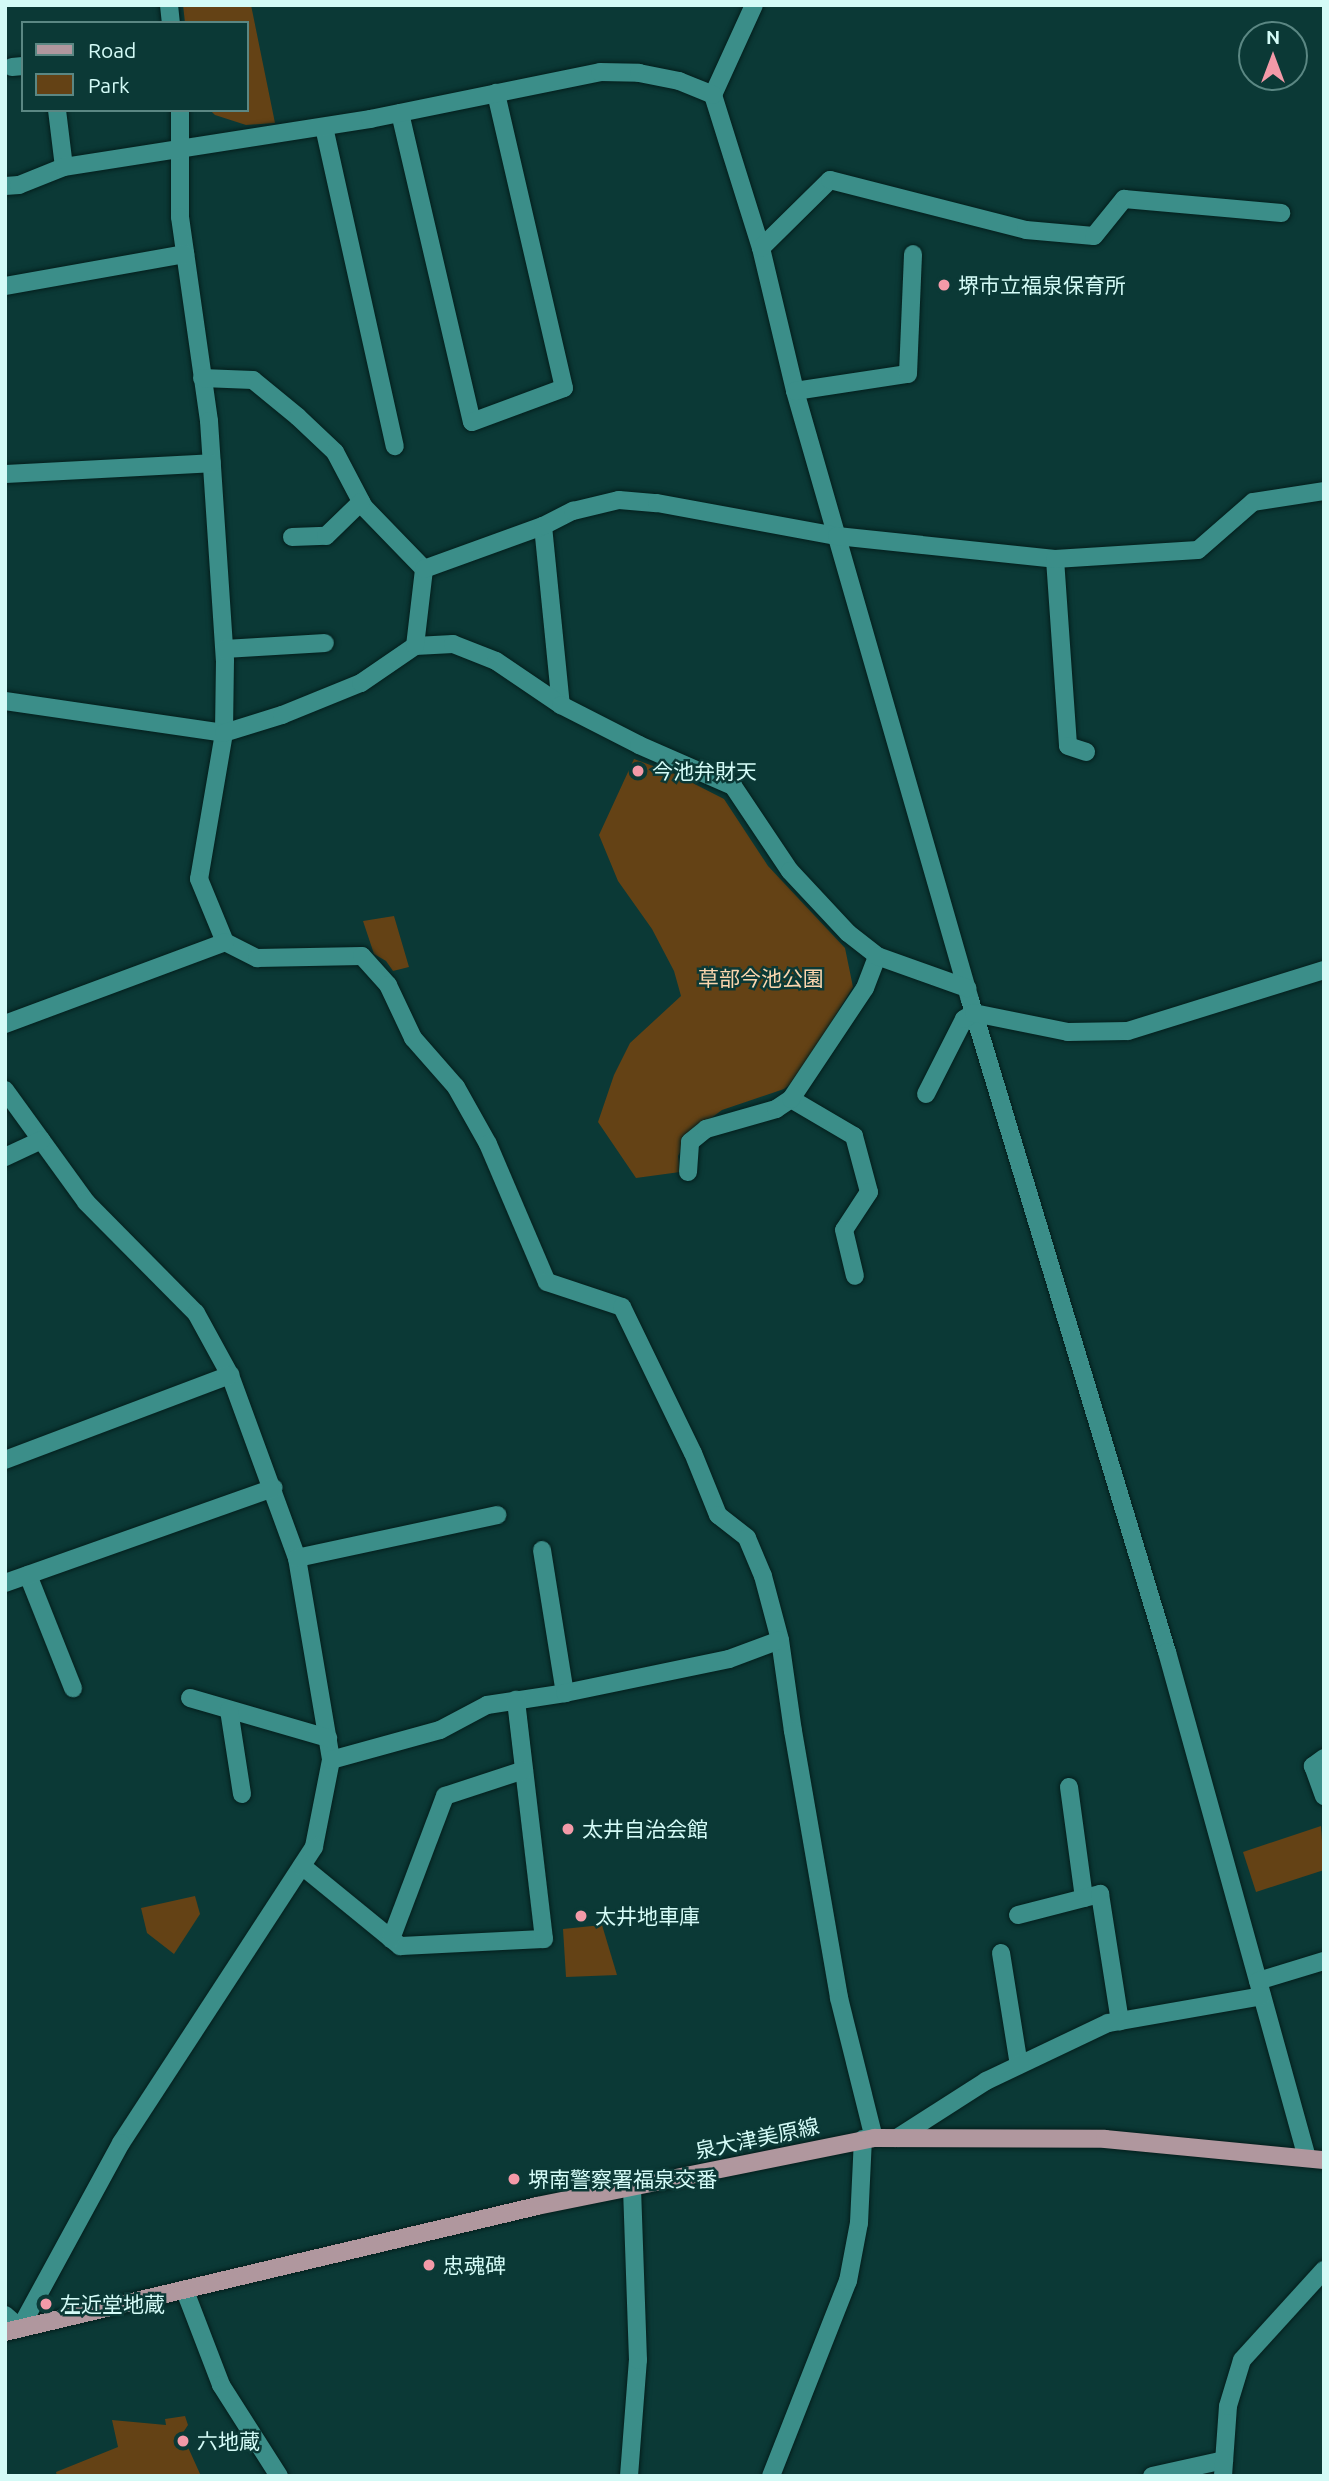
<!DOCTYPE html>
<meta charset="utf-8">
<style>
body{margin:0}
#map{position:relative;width:1329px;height:2481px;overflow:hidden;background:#0b3936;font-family:Ubuntu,"Noto Sans JP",sans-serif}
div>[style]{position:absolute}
.green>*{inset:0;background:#644215}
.roads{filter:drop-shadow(0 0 2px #041e1c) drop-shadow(0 0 2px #041e1c)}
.minor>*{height:18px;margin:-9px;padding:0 9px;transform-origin:9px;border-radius:9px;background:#3b8e89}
.major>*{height:18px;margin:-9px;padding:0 9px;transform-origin:9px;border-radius:9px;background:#b0979e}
.dots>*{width:19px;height:19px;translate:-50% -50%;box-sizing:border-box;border:4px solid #0b3936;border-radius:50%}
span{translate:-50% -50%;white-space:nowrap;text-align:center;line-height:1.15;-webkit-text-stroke:5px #0b3936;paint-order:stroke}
.poi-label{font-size:21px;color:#d4fbf7}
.left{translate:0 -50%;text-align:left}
.park-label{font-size:21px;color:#fbd6ae}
.street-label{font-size:21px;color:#d4fbf7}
.frame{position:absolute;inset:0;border:7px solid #d4fbf7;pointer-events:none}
.legend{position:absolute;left:21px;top:21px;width:228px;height:91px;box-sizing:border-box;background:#0b3936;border:2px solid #5b8783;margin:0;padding:9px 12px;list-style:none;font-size:21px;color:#d4fbf7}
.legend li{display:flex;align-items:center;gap:14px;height:35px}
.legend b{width:35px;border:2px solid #5b8783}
.north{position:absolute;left:1238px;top:21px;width:70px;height:70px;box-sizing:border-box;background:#0b3936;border:2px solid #5b8783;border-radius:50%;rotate:0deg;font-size:19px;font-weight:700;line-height:28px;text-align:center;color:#d4fbf7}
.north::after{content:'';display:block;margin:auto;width:24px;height:32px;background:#f39aa8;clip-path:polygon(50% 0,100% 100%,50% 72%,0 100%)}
</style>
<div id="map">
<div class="green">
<div style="clip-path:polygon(183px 5px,251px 5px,275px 123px,246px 125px,215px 115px,210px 110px,247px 110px,247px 23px,185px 23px)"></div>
<div style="clip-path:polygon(634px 759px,675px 774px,724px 799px,768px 866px,845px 948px,853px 987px,796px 1080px,784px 1089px,722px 1110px,690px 1134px,678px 1156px,680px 1172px,636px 1178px,598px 1122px,614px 1075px,630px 1043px,681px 996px,674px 971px,652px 929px,618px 881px,599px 835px)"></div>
<div style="clip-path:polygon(394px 916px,409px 967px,393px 971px,386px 961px,374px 954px,363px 921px)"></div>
<div style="clip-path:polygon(1321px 1826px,1324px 1870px,1256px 1892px,1243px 1852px)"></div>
<div style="clip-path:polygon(195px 1896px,200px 1914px,174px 1954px,147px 1933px,141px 1908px)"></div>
<div style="clip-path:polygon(602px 1925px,617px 1975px,566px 1977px,563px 1929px)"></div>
<div style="clip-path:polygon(185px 2416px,188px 2425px,182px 2434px,201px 2476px,57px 2476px,56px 2472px,118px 2447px,112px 2420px,166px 2425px,165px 2419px)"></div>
</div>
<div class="roads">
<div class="minor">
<div style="left:169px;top:5px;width:18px;rotate:84deg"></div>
<div style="left:754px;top:5px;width:99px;rotate:114.5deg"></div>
<div style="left:713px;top:95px;width:160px;rotate:72.6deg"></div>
<div style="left:761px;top:248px;width:147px;rotate:76.6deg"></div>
<div style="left:795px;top:391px;width:634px;rotate:73.97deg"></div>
<div style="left:970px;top:1000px;width:681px;rotate:73.19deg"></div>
<div style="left:1167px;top:1652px;width:525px;rotate:74.53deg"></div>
<div style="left:12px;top:67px;width:11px;rotate:-5deg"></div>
<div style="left:57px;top:110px;width:57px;rotate:83deg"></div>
<div style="left:180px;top:110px;width:107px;rotate:90deg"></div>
<div style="left:180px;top:217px;width:206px;rotate:81.9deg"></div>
<div style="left:209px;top:421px;width:240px;rotate:86.2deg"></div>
<div style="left:225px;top:660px;width:73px;rotate:90.8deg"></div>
<div style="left:224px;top:733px;width:148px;rotate:99.7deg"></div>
<div style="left:199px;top:879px;width:68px;rotate:67.6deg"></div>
<div style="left:225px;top:942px;width:36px;rotate:27deg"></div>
<div style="left:257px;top:958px;width:105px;rotate:-1.1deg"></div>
<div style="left:362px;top:956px;width:39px;rotate:48deg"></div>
<div style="left:388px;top:985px;width:59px;rotate:64.7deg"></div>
<div style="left:413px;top:1038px;width:65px;rotate:48.7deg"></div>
<div style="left:456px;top:1087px;width:65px;rotate:60.7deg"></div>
<div style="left:488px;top:1144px;width:150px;rotate:66.9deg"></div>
<div style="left:547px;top:1282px;width:79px;rotate:18.4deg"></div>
<div style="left:622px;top:1307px;width:162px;rotate:64.1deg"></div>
<div style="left:693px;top:1453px;width:67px;rotate:68deg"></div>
<div style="left:718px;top:1515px;width:37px;rotate:38deg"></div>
<div style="left:747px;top:1538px;width:41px;rotate:67.2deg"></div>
<div style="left:763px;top:1576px;width:66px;rotate:75.1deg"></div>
<div style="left:780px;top:1640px;width:92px;rotate:81.9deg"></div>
<div style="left:793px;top:1731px;width:271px;rotate:80.2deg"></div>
<div style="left:839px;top:1998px;width:144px;rotate:76deg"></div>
<div style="left:400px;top:113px;width:317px;rotate:76.9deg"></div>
<div style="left:472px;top:422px;width:98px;rotate:-20.3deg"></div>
<div style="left:564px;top:388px;width:303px;rotate:-103deg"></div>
<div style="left:324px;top:127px;width:327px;rotate:77.5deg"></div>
<div style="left:5px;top:186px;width:14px;rotate:-4deg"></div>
<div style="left:19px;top:185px;width:48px;rotate:-21.8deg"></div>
<div style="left:64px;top:167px;width:310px;rotate:-8.9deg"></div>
<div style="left:370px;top:119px;width:235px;rotate:-11.5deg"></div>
<div style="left:600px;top:72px;width:39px;rotate:1deg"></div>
<div style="left:639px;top:73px;width:41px;rotate:11.3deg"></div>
<div style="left:679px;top:81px;width:37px;rotate:22deg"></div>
<div style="left:761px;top:248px;width:97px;rotate:-44.6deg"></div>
<div style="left:830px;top:180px;width:202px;rotate:14.3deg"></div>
<div style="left:1026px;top:230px;width:68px;rotate:5deg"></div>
<div style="left:1094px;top:236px;width:48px;rotate:-51deg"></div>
<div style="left:1124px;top:199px;width:158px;rotate:5.1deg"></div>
<div style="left:5px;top:286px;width:183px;rotate:-10.1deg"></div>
<div style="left:202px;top:378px;width:51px;rotate:2.2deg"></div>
<div style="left:253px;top:380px;width:58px;rotate:39.4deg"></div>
<div style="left:298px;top:417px;width:51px;rotate:43.4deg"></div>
<div style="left:335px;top:452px;width:62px;rotate:62.2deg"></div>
<div style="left:364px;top:507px;width:86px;rotate:45.9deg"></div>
<div style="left:795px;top:391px;width:114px;rotate:-8.6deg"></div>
<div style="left:908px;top:374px;width:120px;rotate:-87.6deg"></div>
<div style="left:5px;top:474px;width:207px;rotate:-3deg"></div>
<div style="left:543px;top:526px;width:180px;rotate:84.3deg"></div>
<div style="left:292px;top:537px;width:34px;rotate:-2deg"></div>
<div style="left:326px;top:536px;width:49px;rotate:-44.2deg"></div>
<div style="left:1055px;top:559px;width:187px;rotate:86deg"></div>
<div style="left:1068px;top:746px;width:19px;rotate:18deg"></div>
<div style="left:415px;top:646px;width:38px;rotate:-3deg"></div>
<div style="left:453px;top:644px;width:46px;rotate:21.6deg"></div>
<div style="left:496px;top:661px;width:78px;rotate:34.1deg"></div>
<div style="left:561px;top:705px;width:88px;rotate:27.1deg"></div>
<div style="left:639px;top:745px;width:103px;rotate:23.6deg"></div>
<div style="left:733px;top:786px;width:102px;rotate:56.2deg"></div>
<div style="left:790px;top:871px;width:85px;rotate:46.9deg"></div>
<div style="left:848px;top:933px;width:37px;rotate:38deg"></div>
<div style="left:225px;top:649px;width:100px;rotate:-3.4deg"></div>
<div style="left:5px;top:701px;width:221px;rotate:8.3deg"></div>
<div style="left:224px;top:733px;width:61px;rotate:-17.2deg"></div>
<div style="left:282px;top:715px;width:85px;rotate:-22.1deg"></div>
<div style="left:361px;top:683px;width:65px;rotate:-34.4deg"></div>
<div style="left:415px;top:646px;width:78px;rotate:-83.3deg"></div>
<div style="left:424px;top:569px;width:127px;rotate:-19.9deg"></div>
<div style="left:543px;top:526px;width:34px;rotate:-27deg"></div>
<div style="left:573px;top:511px;width:47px;rotate:-13.4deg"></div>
<div style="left:619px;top:500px;width:38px;rotate:5deg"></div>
<div style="left:657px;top:503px;width:183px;rotate:10.4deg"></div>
<div style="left:837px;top:536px;width:219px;rotate:6deg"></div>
<div style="left:1055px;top:559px;width:143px;rotate:-3.6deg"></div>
<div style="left:1198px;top:550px;width:73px;rotate:-41.1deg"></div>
<div style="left:1253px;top:502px;width:72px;rotate:-8.8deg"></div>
<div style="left:5px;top:1024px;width:235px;rotate:-20.4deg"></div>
<div style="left:5px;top:1090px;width:138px;rotate:54.1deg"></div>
<div style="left:86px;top:1202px;width:156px;rotate:45.3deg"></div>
<div style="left:196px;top:1313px;width:71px;rotate:61.3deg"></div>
<div style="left:230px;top:1375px;width:195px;rotate:69.9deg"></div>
<div style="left:297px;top:1558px;width:205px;rotate:80.4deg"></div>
<div style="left:331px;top:1760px;width:89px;rotate:101.1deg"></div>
<div style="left:314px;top:1847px;width:353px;rotate:123.1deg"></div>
<div style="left:121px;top:2143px;width:211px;rotate:118.6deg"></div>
<div style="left:20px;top:2328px;width:20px;rotate:-139deg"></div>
<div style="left:926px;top:1094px;width:84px;rotate:-63.1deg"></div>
<div style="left:964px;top:1019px;width:12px;rotate:-31deg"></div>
<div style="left:974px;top:1013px;width:96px;rotate:11.4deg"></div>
<div style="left:1068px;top:1032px;width:60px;rotate:-1deg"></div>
<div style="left:1128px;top:1031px;width:205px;rotate:-17.3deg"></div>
<div style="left:791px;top:1099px;width:73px;rotate:30.4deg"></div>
<div style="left:854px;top:1136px;width:58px;rotate:75deg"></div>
<div style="left:869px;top:1192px;width:45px;rotate:123.3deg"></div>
<div style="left:844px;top:1230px;width:47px;rotate:76.6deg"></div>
<div style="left:5px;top:1157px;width:40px;rotate:-25deg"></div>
<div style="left:688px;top:1172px;width:30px;rotate:-86deg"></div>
<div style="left:690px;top:1142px;width:21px;rotate:-39deg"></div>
<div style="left:706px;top:1129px;width:73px;rotate:-15.9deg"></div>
<div style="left:776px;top:1109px;width:18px;rotate:-34deg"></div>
<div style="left:791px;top:1099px;width:133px;rotate:-56.3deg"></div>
<div style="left:865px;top:988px;width:34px;rotate:-69deg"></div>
<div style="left:877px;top:956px;width:96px;rotate:19.6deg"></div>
<div style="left:5px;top:1460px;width:241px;rotate:-20.7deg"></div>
<div style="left:542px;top:1550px;width:145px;rotate:80.9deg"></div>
<div style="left:297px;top:1558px;width:205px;rotate:-12.1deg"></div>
<div style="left:28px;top:1575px;width:122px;rotate:68.3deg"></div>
<div style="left:5px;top:1583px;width:285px;rotate:-19.5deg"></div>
<div style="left:190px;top:1698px;width:144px;rotate:16.2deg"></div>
<div style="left:229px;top:1710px;width:85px;rotate:81.2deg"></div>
<div style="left:1324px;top:1758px;width:14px;rotate:144deg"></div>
<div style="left:1313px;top:1766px;width:32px;rotate:70deg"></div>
<div style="left:331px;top:1760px;width:113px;rotate:-15.4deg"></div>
<div style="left:440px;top:1730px;width:53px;rotate:-28deg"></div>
<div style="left:487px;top:1705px;width:79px;rotate:-8.7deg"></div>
<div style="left:565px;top:1693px;width:167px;rotate:-11.7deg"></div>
<div style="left:729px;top:1659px;width:54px;rotate:-20.4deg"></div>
<div style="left:1069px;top:1787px;width:112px;rotate:82.3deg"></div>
<div style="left:302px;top:1866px;width:127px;rotate:39.2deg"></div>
<div style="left:400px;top:1946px;width:144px;rotate:-2.8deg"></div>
<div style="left:544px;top:1939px;width:241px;rotate:-96.7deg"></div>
<div style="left:1018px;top:1915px;width:85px;rotate:-14.4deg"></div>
<div style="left:1100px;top:1894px;width:129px;rotate:81.1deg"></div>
<div style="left:391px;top:1939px;width:153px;rotate:-69.3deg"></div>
<div style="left:445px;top:1796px;width:83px;rotate:-18.2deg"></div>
<div style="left:1001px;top:1953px;width:113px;rotate:80.9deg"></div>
<div style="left:1258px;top:1981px;width:69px;rotate:-16.9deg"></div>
<div style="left:897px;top:2138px;width:106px;rotate:-32.6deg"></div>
<div style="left:986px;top:2081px;width:135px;rotate:-25.4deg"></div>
<div style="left:1108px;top:2023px;width:156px;rotate:-9.9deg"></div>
<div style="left:185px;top:2291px;width:101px;rotate:69deg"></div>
<div style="left:221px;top:2385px;width:108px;rotate:57.5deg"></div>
<div style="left:629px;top:2476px;width:116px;rotate:-85.6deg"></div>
<div style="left:638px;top:2360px;width:174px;rotate:-92deg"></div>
<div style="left:771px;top:2476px;width:210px;rotate:-68.5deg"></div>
<div style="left:848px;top:2281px;width:59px;rotate:-79.3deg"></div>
<div style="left:859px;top:2223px;width:84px;rotate:-87.3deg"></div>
<div style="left:1152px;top:2476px;width:74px;rotate:-12.5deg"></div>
<div style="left:1223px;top:2476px;width:70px;rotate:-85.9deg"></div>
<div style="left:1228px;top:2406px;width:48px;rotate:-73.1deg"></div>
<div style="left:1242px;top:2360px;width:122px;rotate:-47.7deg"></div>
</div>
<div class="major">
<div style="left:5px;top:2332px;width:547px;rotate:-13.32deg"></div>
<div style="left:537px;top:2206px;width:344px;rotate:-11.4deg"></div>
<div style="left:874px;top:2138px;width:231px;rotate:0.2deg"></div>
<div style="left:1105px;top:2139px;width:220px;rotate:5.5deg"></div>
</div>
</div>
<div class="dots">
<div style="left:944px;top:285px;background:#f39aa8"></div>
<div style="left:638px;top:771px;background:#f39aa8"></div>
<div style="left:568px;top:1829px;background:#f39aa8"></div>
<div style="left:581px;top:1916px;background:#f39aa8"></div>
<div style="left:514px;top:2179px;background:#f39aa8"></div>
<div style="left:429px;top:2265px;background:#f39aa8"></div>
<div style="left:46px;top:2304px;background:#f39aa8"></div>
<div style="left:183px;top:2441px;background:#f39aa8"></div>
</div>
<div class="poi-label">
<span class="left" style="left:958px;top:285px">堺市立福泉保育所</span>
<span class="left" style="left:652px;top:771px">今池弁財天</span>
<span class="left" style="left:582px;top:1829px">太井自治会館</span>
<span class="left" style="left:595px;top:1916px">太井地車庫</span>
<span class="left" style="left:528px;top:2179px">堺南警察署福泉交番</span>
<span class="left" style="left:443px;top:2265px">忠魂碑</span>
<span class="left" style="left:60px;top:2304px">左近堂地蔵</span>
<span class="left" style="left:197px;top:2441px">六地蔵</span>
</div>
<div class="park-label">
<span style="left:761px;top:978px">草部今池公園</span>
</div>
<div class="street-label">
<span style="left:757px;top:2138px;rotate:-12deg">泉大津美原線</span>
</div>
<div class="frame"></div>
<ul class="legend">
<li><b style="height:9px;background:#b0979e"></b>Road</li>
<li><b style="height:19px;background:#644215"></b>Park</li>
</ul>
<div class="north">N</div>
</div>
